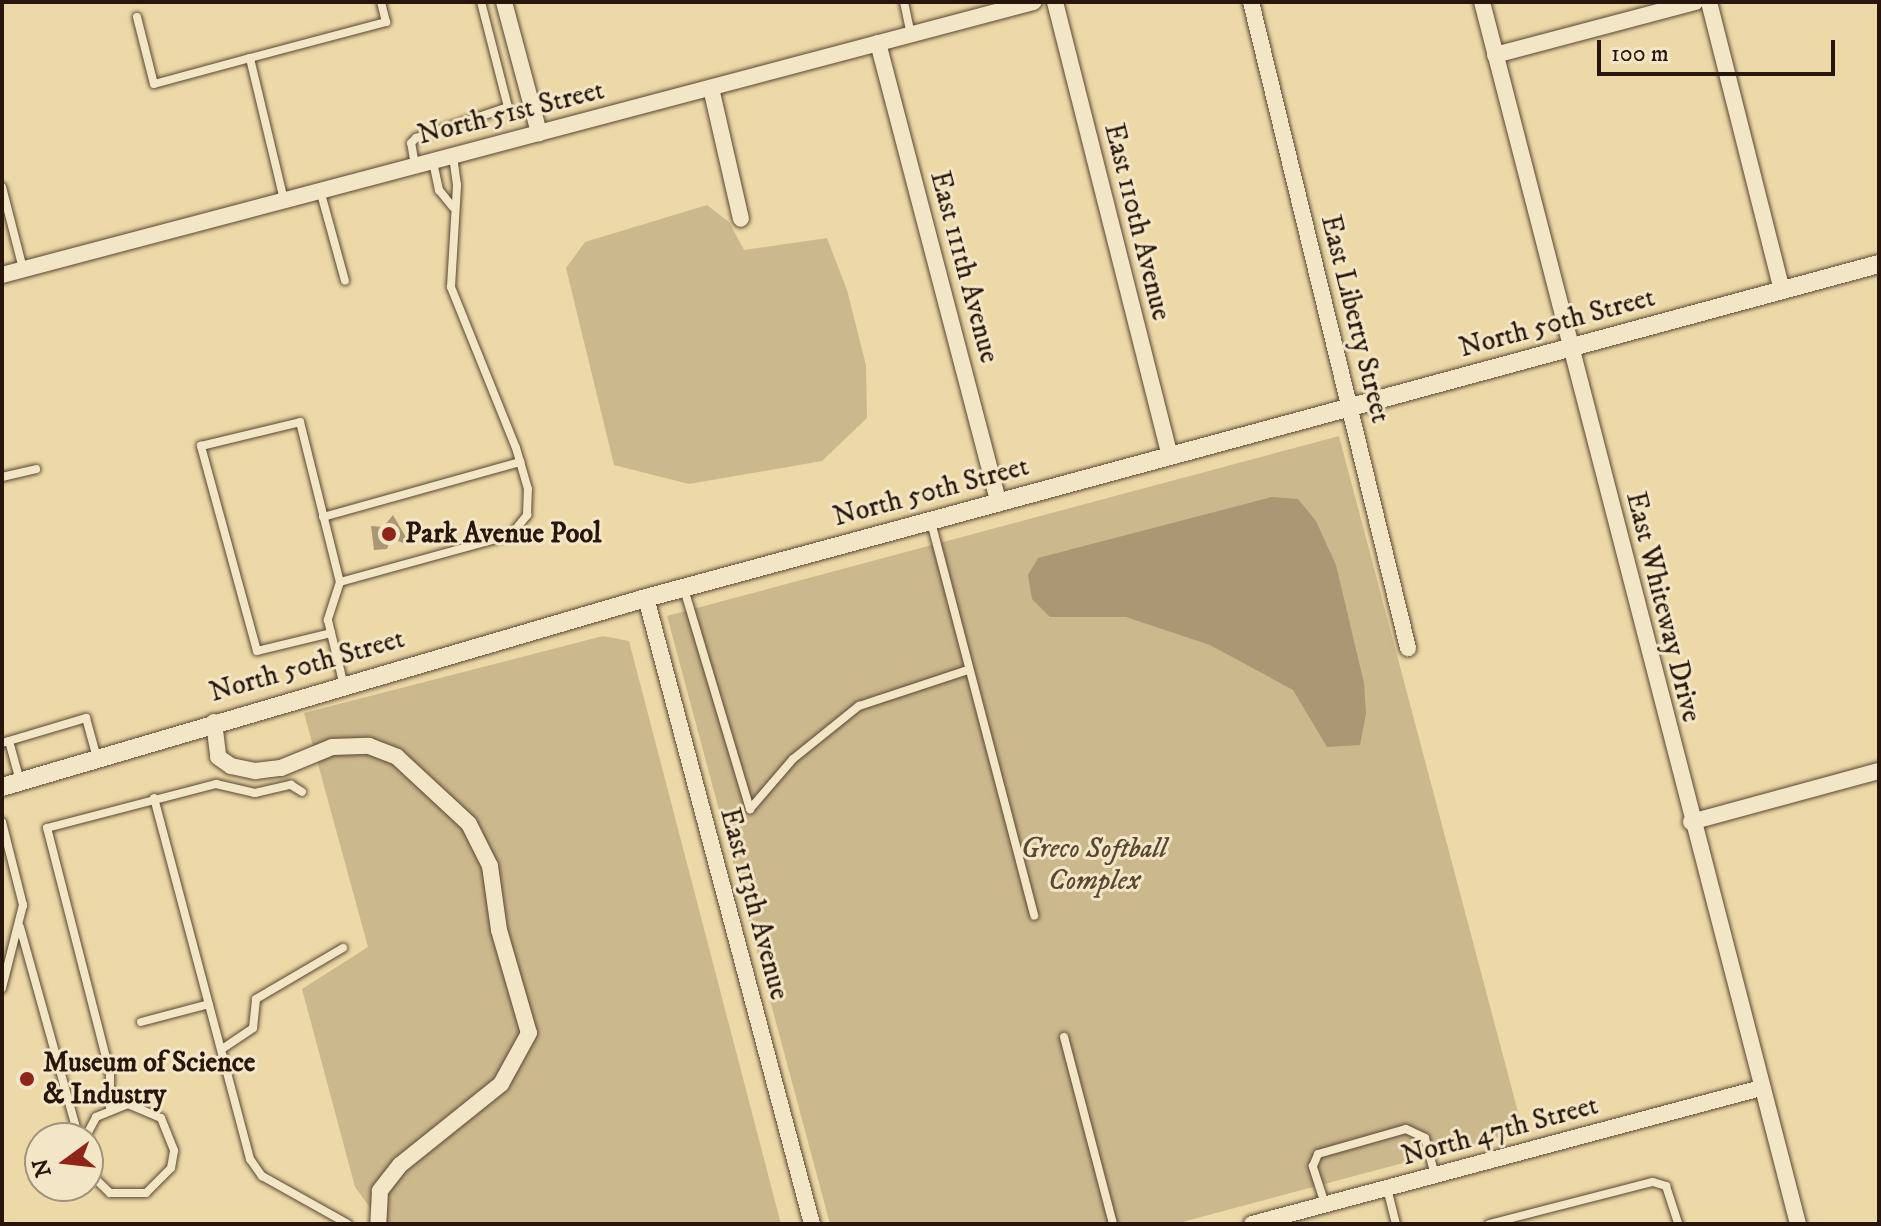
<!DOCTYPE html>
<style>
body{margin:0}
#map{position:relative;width:1881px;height:1226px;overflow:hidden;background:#edd9a7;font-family:"IM FELL DW Pica",serif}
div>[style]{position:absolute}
.green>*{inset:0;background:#ccb88d}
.water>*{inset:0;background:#aa9773}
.roads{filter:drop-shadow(0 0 2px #594734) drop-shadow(0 0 2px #594734)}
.service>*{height:8px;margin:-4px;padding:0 4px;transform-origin:4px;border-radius:4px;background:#f3e6c6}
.minor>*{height:16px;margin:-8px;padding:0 8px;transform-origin:8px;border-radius:8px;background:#f3e6c6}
.tertiary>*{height:18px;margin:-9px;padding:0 9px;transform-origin:9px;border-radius:9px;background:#f3e6c6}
.dots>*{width:22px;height:22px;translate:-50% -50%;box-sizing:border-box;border:4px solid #f3e6c6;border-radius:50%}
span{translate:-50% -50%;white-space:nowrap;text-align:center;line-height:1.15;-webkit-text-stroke:6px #f3e6c6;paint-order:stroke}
.street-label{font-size:28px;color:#28160d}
.poi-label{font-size:28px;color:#28160d;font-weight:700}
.left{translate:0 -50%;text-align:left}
.park-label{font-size:28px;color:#594733;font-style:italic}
.frame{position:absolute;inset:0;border:4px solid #28160d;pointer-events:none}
.north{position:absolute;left:24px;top:1122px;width:80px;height:80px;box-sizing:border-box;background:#f3e6c6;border:2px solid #a2937c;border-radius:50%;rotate:255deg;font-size:22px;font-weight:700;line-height:32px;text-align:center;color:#28160d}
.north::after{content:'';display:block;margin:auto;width:28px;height:36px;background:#8f2418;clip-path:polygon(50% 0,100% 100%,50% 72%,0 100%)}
.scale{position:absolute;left:1597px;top:40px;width:238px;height:36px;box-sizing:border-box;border:4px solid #28160d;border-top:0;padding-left:10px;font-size:24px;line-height:28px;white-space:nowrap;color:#28160d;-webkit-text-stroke:6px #f3e6c6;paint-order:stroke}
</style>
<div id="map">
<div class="green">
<div style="clip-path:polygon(707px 205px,729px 222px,744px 250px,827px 238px,847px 290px,866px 365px,867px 418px,822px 461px,689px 484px,614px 465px,566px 268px,585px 242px)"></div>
<div style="clip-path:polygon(1339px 436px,1523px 1131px,1175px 1224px,830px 1224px,667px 616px)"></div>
<div style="clip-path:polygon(603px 636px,629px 641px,781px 1224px,382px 1224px,355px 1187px,302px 989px,368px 947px,304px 713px)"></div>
</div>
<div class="water">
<div style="clip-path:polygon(1272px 497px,1298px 499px,1316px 521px,1336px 565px,1364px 683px,1366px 714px,1360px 745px,1327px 747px,1293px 690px,1210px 645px,1126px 617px,1050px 617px,1032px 599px,1028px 575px,1038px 558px)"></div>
<div style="clip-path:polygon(393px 515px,407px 539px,403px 543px,391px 538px,387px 549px,374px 550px,371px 526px,383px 527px)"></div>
</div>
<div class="roads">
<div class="service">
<div style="left:904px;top:2px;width:33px;rotate:78deg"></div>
<div style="left:137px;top:17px;width:69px;rotate:75.8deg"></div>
<div style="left:154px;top:84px;width:99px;rotate:-15.2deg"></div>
<div style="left:433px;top:162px;width:29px;rotate:78deg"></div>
<div style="left:439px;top:190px;width:22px;rotate:51deg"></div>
<div style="left:415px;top:165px;width:22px;rotate:-100deg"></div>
<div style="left:411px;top:143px;width:7px;rotate:-45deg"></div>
<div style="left:416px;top:138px;width:97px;rotate:-18.6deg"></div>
<div style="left:508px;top:107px;width:108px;rotate:-104.4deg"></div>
<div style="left:2px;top:187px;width:85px;rotate:75.6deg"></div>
<div style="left:320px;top:190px;width:94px;rotate:74.6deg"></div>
<div style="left:284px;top:200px;width:146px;rotate:-103.5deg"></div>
<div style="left:250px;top:58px;width:141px;rotate:-14.8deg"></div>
<div style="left:386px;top:22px;width:21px;rotate:-104deg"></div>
<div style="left:2px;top:477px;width:35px;rotate:-13deg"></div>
<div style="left:323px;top:517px;width:205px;rotate:-15.6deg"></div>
<div style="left:931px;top:522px;width:407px;rotate:75.3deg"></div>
<div style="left:340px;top:582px;width:177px;rotate:-15.4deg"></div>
<div style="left:511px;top:535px;width:26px;rotate:-51deg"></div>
<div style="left:527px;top:515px;width:26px;rotate:-88deg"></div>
<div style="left:528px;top:489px;width:43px;rotate:-106.3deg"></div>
<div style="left:516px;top:448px;width:174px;rotate:-112deg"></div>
<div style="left:451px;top:287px;width:102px;rotate:-86.6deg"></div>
<div style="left:457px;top:185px;width:30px;rotate:-98deg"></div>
<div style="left:684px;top:589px;width:230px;rotate:73.3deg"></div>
<div style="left:750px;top:809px;width:66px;rotate:-49.3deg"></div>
<div style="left:793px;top:759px;width:85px;rotate:-38.8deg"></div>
<div style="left:859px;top:706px;width:115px;rotate:-18.3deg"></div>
<div style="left:331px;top:633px;width:76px;rotate:166.3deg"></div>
<div style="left:257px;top:651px;width:213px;rotate:-105.3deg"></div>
<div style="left:201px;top:446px;width:102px;rotate:-13.6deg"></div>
<div style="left:300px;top:422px;width:165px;rotate:76deg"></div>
<div style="left:340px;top:582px;width:40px;rotate:108deg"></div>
<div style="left:328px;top:620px;width:13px;rotate:77deg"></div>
<div style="left:331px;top:633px;width:33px;rotate:76deg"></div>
<div style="left:339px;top:665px;width:18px;rotate:77deg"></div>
<div style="left:9px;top:741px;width:41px;rotate:74.6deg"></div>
<div style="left:2px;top:743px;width:88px;rotate:-16.6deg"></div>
<div style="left:86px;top:718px;width:41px;rotate:74.6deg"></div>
<div style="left:154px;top:798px;width:374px;rotate:75.1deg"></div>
<div style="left:250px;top:1159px;width:21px;rotate:55deg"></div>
<div style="left:262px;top:1176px;width:98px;rotate:29.2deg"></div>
<div style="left:2px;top:822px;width:86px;rotate:75.8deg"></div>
<div style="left:23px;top:905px;width:86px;rotate:104.2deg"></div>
<div style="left:20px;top:927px;width:219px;rotate:74.4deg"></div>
<div style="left:141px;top:1022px;width:70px;rotate:-14.8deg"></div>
<div style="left:1064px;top:1037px;width:193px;rotate:75.3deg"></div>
<div style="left:222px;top:1049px;width:37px;rotate:-34deg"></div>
<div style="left:253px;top:1028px;width:29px;rotate:-84deg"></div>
<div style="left:256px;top:999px;width:101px;rotate:-30.4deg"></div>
<div style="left:110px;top:1107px;width:34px;rotate:-90deg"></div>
<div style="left:110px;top:1073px;width:253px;rotate:-104.4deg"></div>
<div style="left:47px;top:828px;width:175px;rotate:-14.6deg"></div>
<div style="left:216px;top:784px;width:40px;rotate:13deg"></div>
<div style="left:255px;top:793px;width:37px;rotate:-13deg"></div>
<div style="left:291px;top:785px;width:13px;rotate:32deg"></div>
<div style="left:85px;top:1138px;width:24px;rotate:-62deg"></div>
<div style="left:96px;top:1117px;width:35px;rotate:-22deg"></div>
<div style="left:128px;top:1104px;width:36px;rotate:23deg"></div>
<div style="left:161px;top:1118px;width:35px;rotate:68deg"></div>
<div style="left:174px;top:1151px;width:17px;rotate:100deg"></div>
<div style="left:171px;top:1168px;width:35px;rotate:135deg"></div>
<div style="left:146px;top:1193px;width:36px;rotate:180deg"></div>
<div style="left:110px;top:1193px;width:30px;rotate:-136deg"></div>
<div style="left:1387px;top:1188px;width:37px;rotate:76deg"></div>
<div style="left:1325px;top:1204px;width:40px;rotate:-108deg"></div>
<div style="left:1313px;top:1166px;width:13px;rotate:-67deg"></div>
<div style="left:1318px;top:1154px;width:91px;rotate:-15.9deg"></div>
<div style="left:1406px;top:1129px;width:21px;rotate:25deg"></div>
<div style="left:1425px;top:1138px;width:38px;rotate:75deg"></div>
<div style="left:1489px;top:1224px;width:169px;rotate:-14.4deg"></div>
<div style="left:1653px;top:1182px;width:14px;rotate:17deg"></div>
<div style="left:1666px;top:1186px;width:40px;rotate:72deg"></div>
</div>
<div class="minor">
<div style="left:504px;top:2px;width:136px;rotate:75deg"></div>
<div style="left:1055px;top:2px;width:468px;rotate:75.8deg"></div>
<div style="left:1251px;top:2px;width:665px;rotate:76.34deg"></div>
<div style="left:1482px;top:2px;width:1262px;rotate:75.5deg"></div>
<div style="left:1709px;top:2px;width:298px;rotate:75.8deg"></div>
<div style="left:878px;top:43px;width:476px;rotate:75.3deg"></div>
<div style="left:1495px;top:55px;width:207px;rotate:-14.8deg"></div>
<div style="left:711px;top:88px;width:134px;rotate:77.1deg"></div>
<div style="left:2px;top:275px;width:1067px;rotate:-14.82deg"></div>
<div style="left:646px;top:598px;width:648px;rotate:75.15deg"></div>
<div style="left:214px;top:722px;width:35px;rotate:83deg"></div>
<div style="left:218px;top:757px;width:16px;rotate:35deg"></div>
<div style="left:231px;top:766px;width:25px;rotate:12deg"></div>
<div style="left:255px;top:771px;width:26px;rotate:-7deg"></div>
<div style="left:281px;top:768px;width:55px;rotate:-22.4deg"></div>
<div style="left:332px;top:747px;width:37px;rotate:-2deg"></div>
<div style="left:369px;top:746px;width:30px;rotate:21deg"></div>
<div style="left:397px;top:757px;width:98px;rotate:42.9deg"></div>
<div style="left:469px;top:824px;width:47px;rotate:63.4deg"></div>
<div style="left:490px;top:866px;width:65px;rotate:82deg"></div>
<div style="left:499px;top:930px;width:107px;rotate:73.8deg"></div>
<div style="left:529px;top:1033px;width:58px;rotate:118.8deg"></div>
<div style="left:501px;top:1084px;width:129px;rotate:141.3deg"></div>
<div style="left:400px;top:1165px;width:33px;rotate:128deg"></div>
<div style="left:380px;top:1191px;width:33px;rotate:93deg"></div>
<div style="left:1691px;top:822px;width:195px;rotate:-15.2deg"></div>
<div style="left:1252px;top:1224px;width:527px;rotate:-14.96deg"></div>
</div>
<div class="tertiary">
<div style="left:2px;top:787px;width:671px;rotate:-16.36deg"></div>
<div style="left:646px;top:598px;width:1277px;rotate:-15.16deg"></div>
</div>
</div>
<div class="dots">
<div style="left:389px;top:534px;background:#8f2418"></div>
<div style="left:27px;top:1079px;background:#8f2418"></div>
</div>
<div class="street-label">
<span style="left:511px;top:113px;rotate:-14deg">North 51st Street</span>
<span style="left:1137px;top:222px;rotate:76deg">East 110th Avenue</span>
<span style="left:964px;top:267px;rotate:75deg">East 111th Avenue</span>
<span style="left:1355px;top:319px;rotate:76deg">East Liberty Street</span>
<span style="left:1557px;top:323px;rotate:-15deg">North 50th Street</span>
<span style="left:931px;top:492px;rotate:-15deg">North 50th Street</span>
<span style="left:1663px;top:607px;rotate:76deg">East Whiteway Drive</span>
<span style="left:307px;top:666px;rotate:-16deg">North 50th Street</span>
<span style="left:754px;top:904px;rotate:75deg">East 113th Avenue</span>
<span style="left:1500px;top:1131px;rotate:-15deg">North 47th Street</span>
</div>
<div class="poi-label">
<span class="left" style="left:405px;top:534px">Park Avenue Pool</span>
<span class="left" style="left:43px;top:1079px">Museum of Science<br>&amp; Industry</span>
</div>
<div class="park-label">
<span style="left:1094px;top:865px">Greco Softball<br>Complex</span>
</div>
<div class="frame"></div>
<div class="north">N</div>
<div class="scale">100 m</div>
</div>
